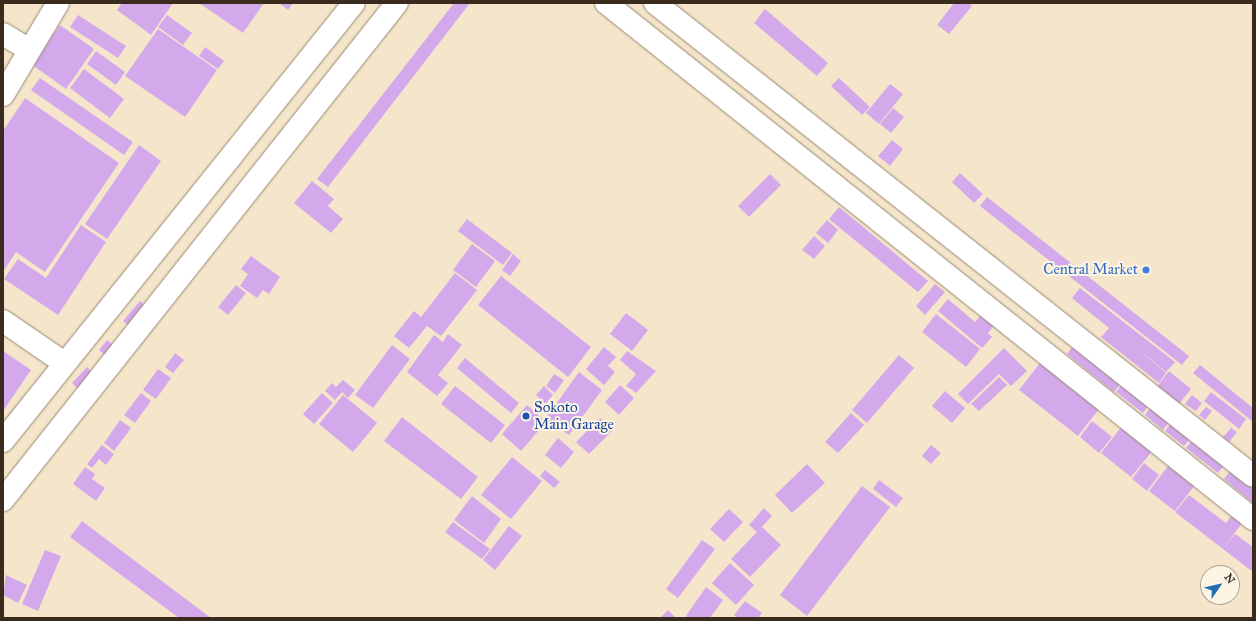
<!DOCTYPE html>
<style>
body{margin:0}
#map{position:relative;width:1256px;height:621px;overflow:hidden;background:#f5e6cb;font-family:"IM FELL Great Primer",serif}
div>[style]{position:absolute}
.building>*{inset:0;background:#d4a9ec}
.roads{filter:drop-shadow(0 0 1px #988874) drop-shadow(0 0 1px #988874)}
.street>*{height:22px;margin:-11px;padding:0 11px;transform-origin:11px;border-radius:11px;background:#fff}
.dots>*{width:11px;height:11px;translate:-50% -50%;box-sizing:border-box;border:2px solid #fcf5e5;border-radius:50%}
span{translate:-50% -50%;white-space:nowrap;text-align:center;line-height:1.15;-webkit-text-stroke:4px #fcf5e5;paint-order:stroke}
.shop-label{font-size:15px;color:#366cbe}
.right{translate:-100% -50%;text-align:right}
.transit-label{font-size:15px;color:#164399}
.left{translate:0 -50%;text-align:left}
.frame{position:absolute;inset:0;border:4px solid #3b2a1e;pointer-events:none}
.north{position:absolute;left:1200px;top:565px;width:40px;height:40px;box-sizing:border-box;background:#fcf5e5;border:1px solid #afa495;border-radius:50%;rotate:56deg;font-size:11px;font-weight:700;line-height:16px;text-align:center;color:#3b2a1e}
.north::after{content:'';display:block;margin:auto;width:14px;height:18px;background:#1f6fb2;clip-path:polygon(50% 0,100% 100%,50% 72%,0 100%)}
</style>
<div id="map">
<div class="building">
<div style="clip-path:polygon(122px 3px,173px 3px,151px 35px,117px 10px)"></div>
<div style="clip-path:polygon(199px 3px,264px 3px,243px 33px)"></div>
<div style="clip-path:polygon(279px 3px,293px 3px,288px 10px)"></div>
<div style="clip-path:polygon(454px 3px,470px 3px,328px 187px,317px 179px)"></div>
<div style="clip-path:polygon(954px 3px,969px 3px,972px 6px,949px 34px,937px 25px)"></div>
<div style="clip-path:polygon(765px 9px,828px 63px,817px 76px,754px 23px)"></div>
<div style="clip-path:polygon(78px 15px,126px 46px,118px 58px,70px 27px)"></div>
<div style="clip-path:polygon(167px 15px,192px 33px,183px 45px,158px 27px)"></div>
<div style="clip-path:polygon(60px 25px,94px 49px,66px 89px,31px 64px)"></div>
<div style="clip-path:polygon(158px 29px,217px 70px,185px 117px,125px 76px)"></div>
<div style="clip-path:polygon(205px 47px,224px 61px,218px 69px,199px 56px)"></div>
<div style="clip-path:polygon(96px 51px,125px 72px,116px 85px,87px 64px)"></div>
<div style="clip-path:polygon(84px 69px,124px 99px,110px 118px,70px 88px)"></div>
<div style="clip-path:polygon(40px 78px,133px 142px,124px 155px,31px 90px)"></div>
<div style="clip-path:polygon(839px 78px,870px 107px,862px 115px,831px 86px)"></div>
<div style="clip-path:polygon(890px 84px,903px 94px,879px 124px,866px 113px)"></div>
<div style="clip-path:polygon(25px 98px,119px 163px,45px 272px,16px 252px,3px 272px,3px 131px)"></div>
<div style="clip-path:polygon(893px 108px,904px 117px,891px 133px,880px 124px)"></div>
<div style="clip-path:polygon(892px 140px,903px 149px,890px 166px,878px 156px)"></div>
<div style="clip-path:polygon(139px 145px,161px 161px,107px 239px,85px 224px)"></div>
<div style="clip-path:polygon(960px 173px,983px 194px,974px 203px,952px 182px)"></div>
<div style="clip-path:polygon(770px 174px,781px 185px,749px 217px,738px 206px)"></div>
<div style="clip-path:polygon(312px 181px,334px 199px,328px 206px,343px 219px,331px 233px,294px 203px)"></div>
<div style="clip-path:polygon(987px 197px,1189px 356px,1182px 365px,980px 206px)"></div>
<div style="clip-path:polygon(839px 207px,928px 281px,918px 292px,829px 219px)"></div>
<div style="clip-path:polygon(467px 219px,512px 253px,503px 265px,458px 231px)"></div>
<div style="clip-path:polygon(827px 220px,838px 230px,828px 243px,816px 233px)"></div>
<div style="clip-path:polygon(81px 225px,106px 242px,58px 315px,4px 279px,18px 259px,46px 278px)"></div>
<div style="clip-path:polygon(814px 236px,825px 246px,814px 259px,802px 250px)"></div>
<div style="clip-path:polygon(472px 244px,495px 261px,476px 287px,453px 270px)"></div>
<div style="clip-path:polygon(513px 254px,521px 261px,510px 276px,502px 270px)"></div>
<div style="clip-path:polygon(251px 256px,280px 277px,269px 294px,263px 290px,257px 298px,240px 286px,248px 274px,241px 269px)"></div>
<div style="clip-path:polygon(455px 273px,477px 290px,441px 336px,427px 326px,409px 348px,394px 336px,414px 311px,421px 317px)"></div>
<div style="clip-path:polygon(501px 276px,591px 347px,568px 377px,478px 305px)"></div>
<div style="clip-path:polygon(935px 284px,945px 292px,925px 315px,916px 306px)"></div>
<div style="clip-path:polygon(236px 285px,246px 293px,228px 315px,218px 307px)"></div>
<div style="clip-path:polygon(1080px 288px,1175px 362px,1166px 372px,1133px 345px,1166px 373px,1159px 383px,1101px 337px,1109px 328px,1072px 298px)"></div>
<div style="clip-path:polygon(948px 299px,975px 322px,984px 311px,997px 322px,988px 333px,992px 337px,982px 348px,938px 311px)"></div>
<div style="clip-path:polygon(140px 301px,150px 311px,134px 330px,123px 321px)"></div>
<div style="clip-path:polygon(626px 313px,648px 330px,632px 351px,610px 334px)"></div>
<div style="clip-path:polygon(936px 314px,980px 349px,966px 367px,922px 332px)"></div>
<div style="clip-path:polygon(448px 334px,462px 345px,438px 375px,448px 383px,437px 396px,407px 372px,434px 335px,443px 342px)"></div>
<div style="clip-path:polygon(107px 340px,119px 350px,110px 360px,99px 350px)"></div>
<div style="clip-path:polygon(1075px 343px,1123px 381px,1114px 392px,1067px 354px)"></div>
<div style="clip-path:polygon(392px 345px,410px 359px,373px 408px,355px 395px)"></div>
<div style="clip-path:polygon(604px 347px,616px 357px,608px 366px,615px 372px,604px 385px,586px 369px)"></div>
<div style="clip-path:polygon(1004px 348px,1027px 371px,1011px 386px,999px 374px,968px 404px,958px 394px)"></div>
<div style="clip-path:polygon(3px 351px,31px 370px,3px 411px)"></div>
<div style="clip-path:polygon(627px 351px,656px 371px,636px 393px,626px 386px,636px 374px,620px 360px)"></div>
<div style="clip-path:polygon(175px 353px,184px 360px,173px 373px,165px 367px)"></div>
<div style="clip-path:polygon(899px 355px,914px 368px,867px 423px,852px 410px)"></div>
<div style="clip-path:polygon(465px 358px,519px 403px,511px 413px,457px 368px)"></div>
<div style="clip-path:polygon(1040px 363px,1099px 409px,1078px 436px,1019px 390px)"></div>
<div style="clip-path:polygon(1200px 365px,1253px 408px,1253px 422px,1193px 373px)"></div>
<div style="clip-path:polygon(87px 367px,96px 376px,81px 392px,72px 383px)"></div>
<div style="clip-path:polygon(158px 369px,171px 378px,156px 399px,143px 390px)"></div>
<div style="clip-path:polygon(1169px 371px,1191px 389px,1179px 404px,1157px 387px)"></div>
<div style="clip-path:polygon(579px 372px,602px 390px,569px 435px,546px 418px)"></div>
<div style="clip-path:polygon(554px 374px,564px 380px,555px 393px,546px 386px)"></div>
<div style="clip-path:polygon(999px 377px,1007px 385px,979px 411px,971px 404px)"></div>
<div style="clip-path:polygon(343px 380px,355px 390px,348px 398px,342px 392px,335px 400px,325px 391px,332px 383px,336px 387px)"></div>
<div style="clip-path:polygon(1124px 382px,1151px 402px,1143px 413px,1116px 392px)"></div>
<div style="clip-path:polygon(620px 385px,634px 398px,619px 415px,605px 402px)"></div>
<div style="clip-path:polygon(455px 386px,505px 425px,491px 443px,441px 404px)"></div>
<div style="clip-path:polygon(544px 386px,553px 395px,545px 404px,536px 395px)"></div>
<div style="clip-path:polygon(945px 391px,965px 408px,952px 423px,932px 406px)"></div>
<div style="clip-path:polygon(1211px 392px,1246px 419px,1239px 429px,1204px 401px)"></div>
<div style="clip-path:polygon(141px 393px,151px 401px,135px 423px,124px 415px)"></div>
<div style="clip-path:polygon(322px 393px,333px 403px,314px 424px,303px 414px)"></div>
<div style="clip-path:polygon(343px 395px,377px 423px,353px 452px,319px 424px)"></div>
<div style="clip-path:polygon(1192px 395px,1202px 403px,1196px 411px,1185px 404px)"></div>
<div style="clip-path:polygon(1153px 404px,1171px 419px,1163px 430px,1145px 415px)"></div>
<div style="clip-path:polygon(527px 405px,546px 422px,521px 451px,502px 434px)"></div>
<div style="clip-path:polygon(1206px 407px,1212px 411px,1205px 420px,1199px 415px)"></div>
<div style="clip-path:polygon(851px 413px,864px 425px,838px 453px,825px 442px)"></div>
<div style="clip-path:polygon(402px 417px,478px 477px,461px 499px,384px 441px)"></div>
<div style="clip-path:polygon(600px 418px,613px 430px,589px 454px,576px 442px)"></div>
<div style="clip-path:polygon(120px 420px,131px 428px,114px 451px,104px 443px)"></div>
<div style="clip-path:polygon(1092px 421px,1112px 437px,1099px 453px,1080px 437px)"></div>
<div style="clip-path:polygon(1173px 421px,1193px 436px,1184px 446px,1165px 431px)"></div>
<div style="clip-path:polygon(1122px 426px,1153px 450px,1131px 477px,1101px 453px)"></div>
<div style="clip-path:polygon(1231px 428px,1237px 432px,1229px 442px,1223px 437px)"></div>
<div style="clip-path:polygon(1195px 437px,1227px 462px,1218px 473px,1186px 448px)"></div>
<div style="clip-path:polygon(558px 438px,574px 452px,561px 468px,545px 455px)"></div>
<div style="clip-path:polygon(102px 445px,114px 454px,106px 465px,99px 459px,92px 468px,87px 464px)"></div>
<div style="clip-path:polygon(931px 445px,941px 453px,931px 464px,922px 456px)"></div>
<div style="clip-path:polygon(512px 457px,542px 481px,511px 519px,481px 495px)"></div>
<div style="clip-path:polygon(1144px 463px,1159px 475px,1147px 491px,1132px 479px)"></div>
<div style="clip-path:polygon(807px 464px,825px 483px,792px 513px,775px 495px)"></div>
<div style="clip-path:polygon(1168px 466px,1194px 486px,1175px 511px,1149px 491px)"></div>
<div style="clip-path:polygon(1234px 466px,1253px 481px,1253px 503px,1224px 479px)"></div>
<div style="clip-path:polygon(85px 467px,95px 474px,92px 479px,105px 488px,96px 501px,73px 484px)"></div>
<div style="clip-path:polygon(545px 470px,560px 482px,554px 488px,540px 476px)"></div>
<div style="clip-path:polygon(879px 480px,903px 498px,896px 507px,873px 489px)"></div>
<div style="clip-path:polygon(862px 486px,890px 507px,807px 616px,780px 595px)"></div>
<div style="clip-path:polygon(1189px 495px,1226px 523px,1232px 515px,1242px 523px,1223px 549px,1175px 512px)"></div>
<div style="clip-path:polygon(472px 496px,501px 519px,484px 543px,454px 520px)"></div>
<div style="clip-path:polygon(764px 508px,772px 516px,762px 527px,781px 545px,750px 577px,731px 559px,757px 532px,749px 525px)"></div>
<div style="clip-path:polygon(729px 509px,743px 522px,724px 542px,710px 529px)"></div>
<div style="clip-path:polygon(82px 521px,211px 618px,179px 618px,70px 537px)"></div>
<div style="clip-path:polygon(453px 522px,490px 549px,482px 559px,445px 532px)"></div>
<div style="clip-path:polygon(509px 526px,522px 536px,495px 570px,483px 560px)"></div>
<div style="clip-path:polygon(1235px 534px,1253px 547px,1253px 572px,1223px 549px)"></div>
<div style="clip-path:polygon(702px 540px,715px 549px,678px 598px,666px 589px)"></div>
<div style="clip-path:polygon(45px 550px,61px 556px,38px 611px,22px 604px)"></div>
<div style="clip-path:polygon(730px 563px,754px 585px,736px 605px,712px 583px)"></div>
<div style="clip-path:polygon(6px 575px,27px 585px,18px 603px,3px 595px)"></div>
<div style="clip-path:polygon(706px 587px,723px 600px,710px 618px,689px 618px,686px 616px)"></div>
<div style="clip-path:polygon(745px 601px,762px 613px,758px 618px,738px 618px,734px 615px)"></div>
<div style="clip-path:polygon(668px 610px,676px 618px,660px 618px)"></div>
</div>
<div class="roads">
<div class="street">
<div style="left:606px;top:3px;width:828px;rotate:38.57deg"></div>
<div style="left:655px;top:3px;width:762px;rotate:38.34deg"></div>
<div style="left:3px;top:34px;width:31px;rotate:31deg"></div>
<div style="left:3px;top:95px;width:107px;rotate:-59.1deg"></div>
<div style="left:3px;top:321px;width:74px;rotate:34.5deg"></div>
<div style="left:3px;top:441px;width:561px;rotate:-51.29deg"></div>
<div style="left:3px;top:500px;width:634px;rotate:-51.59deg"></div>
</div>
</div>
<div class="dots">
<div style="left:1146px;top:270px;background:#3f7fe0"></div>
<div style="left:526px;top:416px;background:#1a4fb4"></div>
</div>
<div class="shop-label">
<span class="right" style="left:1138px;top:270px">Central Market</span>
</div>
<div class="transit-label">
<span class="left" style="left:534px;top:416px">Sokoto<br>Main Garage</span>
</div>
<div class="frame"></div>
<div class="north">N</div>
</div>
